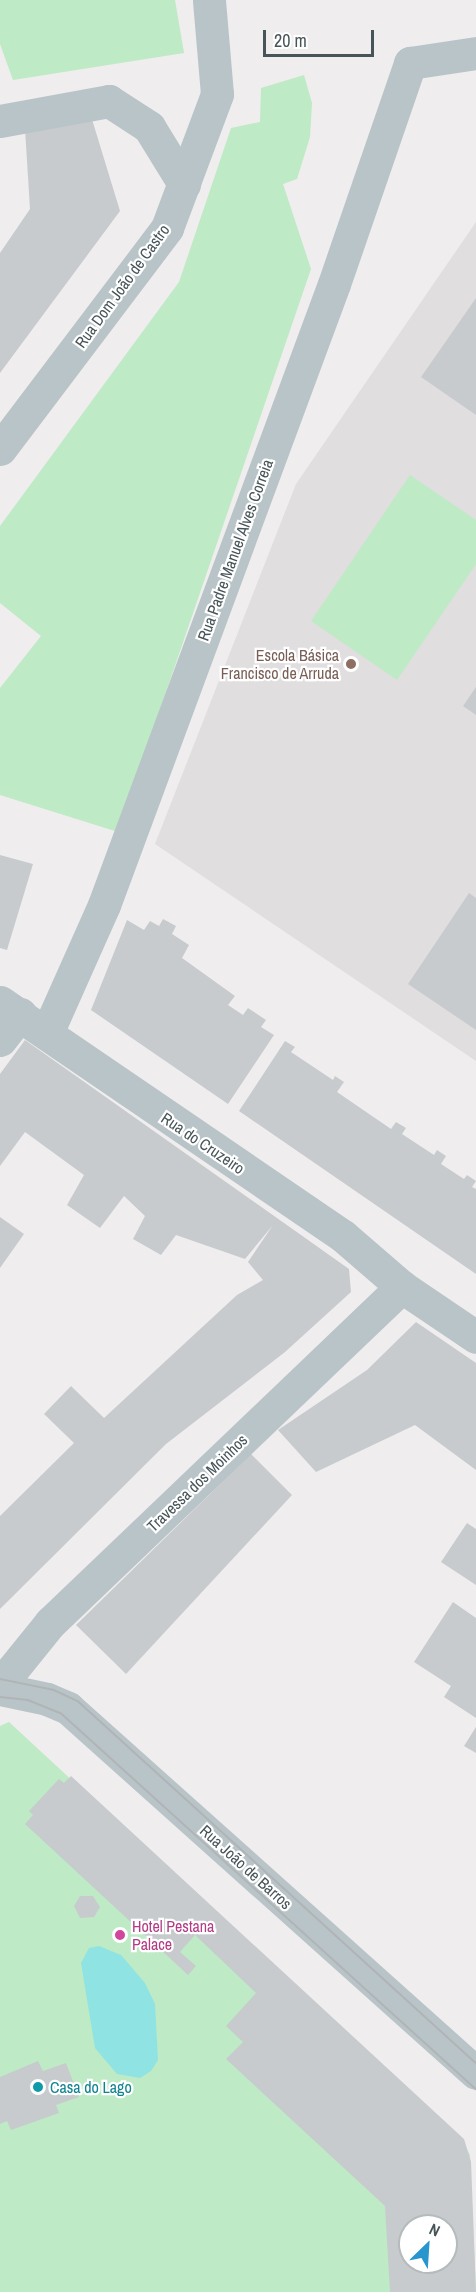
<!DOCTYPE html>
<meta charset="utf-8">
<style>
body{margin:0}
#map{position:relative;width:476px;height:2292px;overflow:hidden;background:#efeded;font-family:"Archivo Narrow",sans-serif}
div>[style]{position:absolute}
.education>*{inset:0;background:#e0dedf}
.green>*{inset:0;background:#beeac6}
.water>*{inset:0;background:#8fe3e2}
.building>*{inset:0;background:#c7cbce}
.minor>*{height:33px;margin:-16.5px;padding:0 16.5px;transform-origin:16.5px;border-radius:16.5px;background:#b9c4c8}
.tram>*{height:1.5px;margin:-0.75px;padding:0 0.75px;transform-origin:0.75px;border-radius:0.75px;background:#b0b4b7}
.dots>*{width:16px;height:16px;translate:-50% -50%;box-sizing:border-box;border:3px solid #fff;border-radius:50%}
span{translate:-50% -50%;white-space:nowrap;text-align:center;line-height:1.15;-webkit-text-stroke:4.5px #fff;paint-order:stroke}
.street-label{font-size:16px;color:#475458}
.education-label{font-size:16px;color:#785e54}
.right{translate:-100% -50%;text-align:right}
.hotel-label{font-size:16px;color:#b23c85}
.left{translate:0 -50%;text-align:left}
.culture-label{font-size:16px;color:#0d838f}
.north{position:absolute;left:398px;top:2214px;width:60px;height:60px;box-sizing:border-box;background:#fff;border:2px solid #b5bbbc;border-radius:50%;rotate:25deg;font-size:16px;font-weight:700;line-height:24px;text-align:center;color:#475458}
.north::after{content:'';display:block;margin:auto;width:21px;height:27px;background:#2995cd;clip-path:polygon(50% 0,100% 100%,50% 72%,0 100%)}
.scale{position:absolute;left:263px;top:30px;width:111px;height:27px;box-sizing:border-box;border:3px solid #475458;border-top:0;padding-left:8px;font-size:18px;line-height:21px;white-space:nowrap;color:#475458;-webkit-text-stroke:4px #fff;paint-order:stroke}
</style>
<div id="map">
<div class="education">
<div style="clip-path:polygon(476px 222px,476px 1061px,155px 844px,296px 484px)"></div>
</div>
<div class="green">
<div style="clip-path:polygon(0 0,175px 0,184px 53px,13px 80px,0 44px)"></div>
<div style="clip-path:polygon(304px 75px,312px 103px,310px 137px,297px 179px,283px 184px,311px 269px,118px 832px,0 795px,0 688px,41px 636px,0 603px,0 526px,179px 282px,231px 128px,260px 122px,261px 88px)"></div>
<div style="clip-path:polygon(410px 475px,476px 520px,476px 564px,397px 680px,311px 621px)"></div>
<div style="clip-path:polygon(evenodd,9px 1722px,464px 2143px,470px 2155px,476px 2292px,0 2292px,0 1726px,9px 1722px,410px 2226px,446px 2226px,446px 2262px,410px 2262px,410px 2226px)"></div>
</div>
<div class="water">
<div style="clip-path:polygon(99px 1946px,121px 1955px,145px 1983px,155px 2004px,158px 2060px,151px 2071px,140px 2078px,117px 2074px,95px 2048px,81px 1963px,89px 1948px)"></div>
</div>
<div class="building">
<div style="clip-path:polygon(91px 116px,120px 211px,0 373px,0 253px,30px 209px,25px 129px)"></div>
<div style="clip-path:polygon(476px 298px,476px 415px,421px 377px)"></div>
<div style="clip-path:polygon(476px 687px,476px 715px,463px 706px)"></div>
<div style="clip-path:polygon(0 855px,33px 864px,7px 950px,0 948px)"></div>
<div style="clip-path:polygon(469px 893px,476px 898px,476px 1030px,408px 984px)"></div>
<div style="clip-path:polygon(163px 919px,176px 926px,172px 934px,189px 945px,182px 958px,235px 996px,228px 1005px,243px 1015px,248px 1008px,266px 1020px,261px 1027px,274px 1035px,228px 1104px,91px 1010px,127px 920px,144px 930px,150px 921px,159px 926px)"></div>
<div style="clip-path:polygon(25px 1040px,349px 1269px,351px 1292px,285px 1352px,166px 1444px,0 1609px,0 1516px,74px 1443px,44px 1414px,71px 1386px,104px 1418px,237px 1295px,263px 1280px,248px 1262px,273px 1225px,245px 1259px,176px 1235px,161px 1255px,133px 1239px,145px 1216px,124px 1196px,100px 1228px,67px 1205px,84px 1175px,25px 1132px,0 1166px,0 1074px)"></div>
<div style="clip-path:polygon(285px 1041px,295px 1047px,291px 1052px,333px 1080px,335px 1076px,344px 1082px,337px 1092px,391px 1129px,396px 1122px,406px 1128px,402px 1134px,434px 1155px,437px 1150px,446px 1156px,441px 1164px,464px 1179px,467px 1175px,476px 1181px,472px 1187px,476px 1189px,476px 1274px,239px 1111px)"></div>
<div style="clip-path:polygon(0 1217px,24px 1234px,0 1268px)"></div>
<div style="clip-path:polygon(416px 1322px,476px 1363px,476px 1470px,415px 1425px,316px 1472px,278px 1430px,367px 1370px)"></div>
<div style="clip-path:polygon(251px 1454px,292px 1495px,126px 1674px,76px 1625px)"></div>
<div style="clip-path:polygon(467px 1523px,476px 1529px,476px 1585px,441px 1562px)"></div>
<div style="clip-path:polygon(453px 1602px,476px 1618px,476px 1718px,444px 1697px,451px 1686px,414px 1662px)"></div>
<div style="clip-path:polygon(476px 1727px,476px 1753px,464px 1746px)"></div>
<div style="clip-path:polygon(evenodd,71px 1776px,464px 2139px,471px 2162px,476px 2292px,390px 2292px,385px 2206px,226px 2059px,243px 2042px,226px 2026px,256px 1993px,195px 1935px,180px 1952px,196px 1966px,188px 1975px,25px 1824px,33px 1815px,29px 1811px,59px 1779px,64px 1783px,71px 1776px,410px 2226px,446px 2226px,446px 2262px,410px 2262px,410px 2226px)"></div>
<div style="clip-path:polygon(80px 1896px,93px 1896px,100px 1907px,94px 1917px,80px 1918px,74px 1906px)"></div>
<div style="clip-path:polygon(38px 2061px,43px 2071px,66px 2063px,79px 2097px,56px 2105px,59px 2113px,11px 2130px,7px 2121px,0 2124px,0 2077px)"></div>
</div>
<div class="minor">
<div style="left:0;top:121px;width:111px;rotate:-10.4deg"></div>
<div style="left:109px;top:101px;width:48px;rotate:33deg"></div>
<div style="left:149px;top:127px;width:67px;rotate:58.4deg"></div>
<div style="left:0;top:449px;width:277px;rotate:-52.9deg"></div>
<div style="left:167px;top:228px;width:143px;rotate:-69.5deg"></div>
<div style="left:217px;top:94px;width:94px;rotate:-94.9deg"></div>
<div style="left:0;top:1002px;width:415px;rotate:34.3deg"></div>
<div style="left:343px;top:1236px;width:78px;rotate:40.8deg"></div>
<div style="left:402px;top:1287px;width:89px;rotate:34deg"></div>
<div style="left:47px;top:1033px;width:140px;rotate:-66deg"></div>
<div style="left:104px;top:905px;width:662px;rotate:-69.68deg"></div>
<div style="left:334px;top:284px;width:234px;rotate:-71deg"></div>
<div style="left:410px;top:63px;width:67px;rotate:-8.6deg"></div>
<div style="left:0;top:1040px;width:33px;rotate:-52deg"></div>
<div style="left:0;top:1685px;width:80px;rotate:-51.1deg"></div>
<div style="left:50px;top:1623px;width:487px;rotate:-43.7deg"></div>
<div style="left:0;top:1689px;width:48px;rotate:12deg"></div>
<div style="left:47px;top:1699px;width:23px;rotate:23deg"></div>
<div style="left:68px;top:1708px;width:547px;rotate:41.82deg"></div>
</div>
<div class="tram">
<div style="left:0;top:1679px;width:55px;rotate:11.5deg"></div>
<div style="left:54px;top:1690px;width:26px;rotate:25deg"></div>
<div style="left:78px;top:1701px;width:538px;rotate:42.29deg"></div>
<div style="left:0;top:1697px;width:28px;rotate:6deg"></div>
<div style="left:28px;top:1700px;width:35px;rotate:22deg"></div>
<div style="left:61px;top:1713px;width:560px;rotate:42.18deg"></div>
</div>
<div class="dots">
<div style="left:351px;top:664px;background:#8d6e63"></div>
<div style="left:120px;top:1935px;background:#d1479c"></div>
<div style="left:38px;top:2087px;background:#0f9aa8"></div>
</div>
<div class="street-label">
<span style="left:122px;top:286px;rotate:-54deg">Rua Dom João de Castro</span>
<span style="left:235px;top:550px;rotate:-70deg">Rua Padre Manuel Alves Correia</span>
<span style="left:203px;top:1143px;rotate:34deg">Rua do Cruzeiro</span>
<span style="left:197px;top:1483px;rotate:-44deg">Travessa dos Moinhos</span>
<span style="left:246px;top:1867px;rotate:42deg">Rua João de Barros</span>
</div>
<div class="education-label">
<span class="right" style="left:339px;top:664px">Escola Básica<br>Francisco de Arruda</span>
</div>
<div class="hotel-label">
<span class="left" style="left:132px;top:1935px">Hotel Pestana<br>Palace</span>
</div>
<div class="culture-label">
<span class="left" style="left:50px;top:2087px">Casa do Lago</span>
</div>
<div class="north">N</div>
<div class="scale">20 m</div>
</div>
